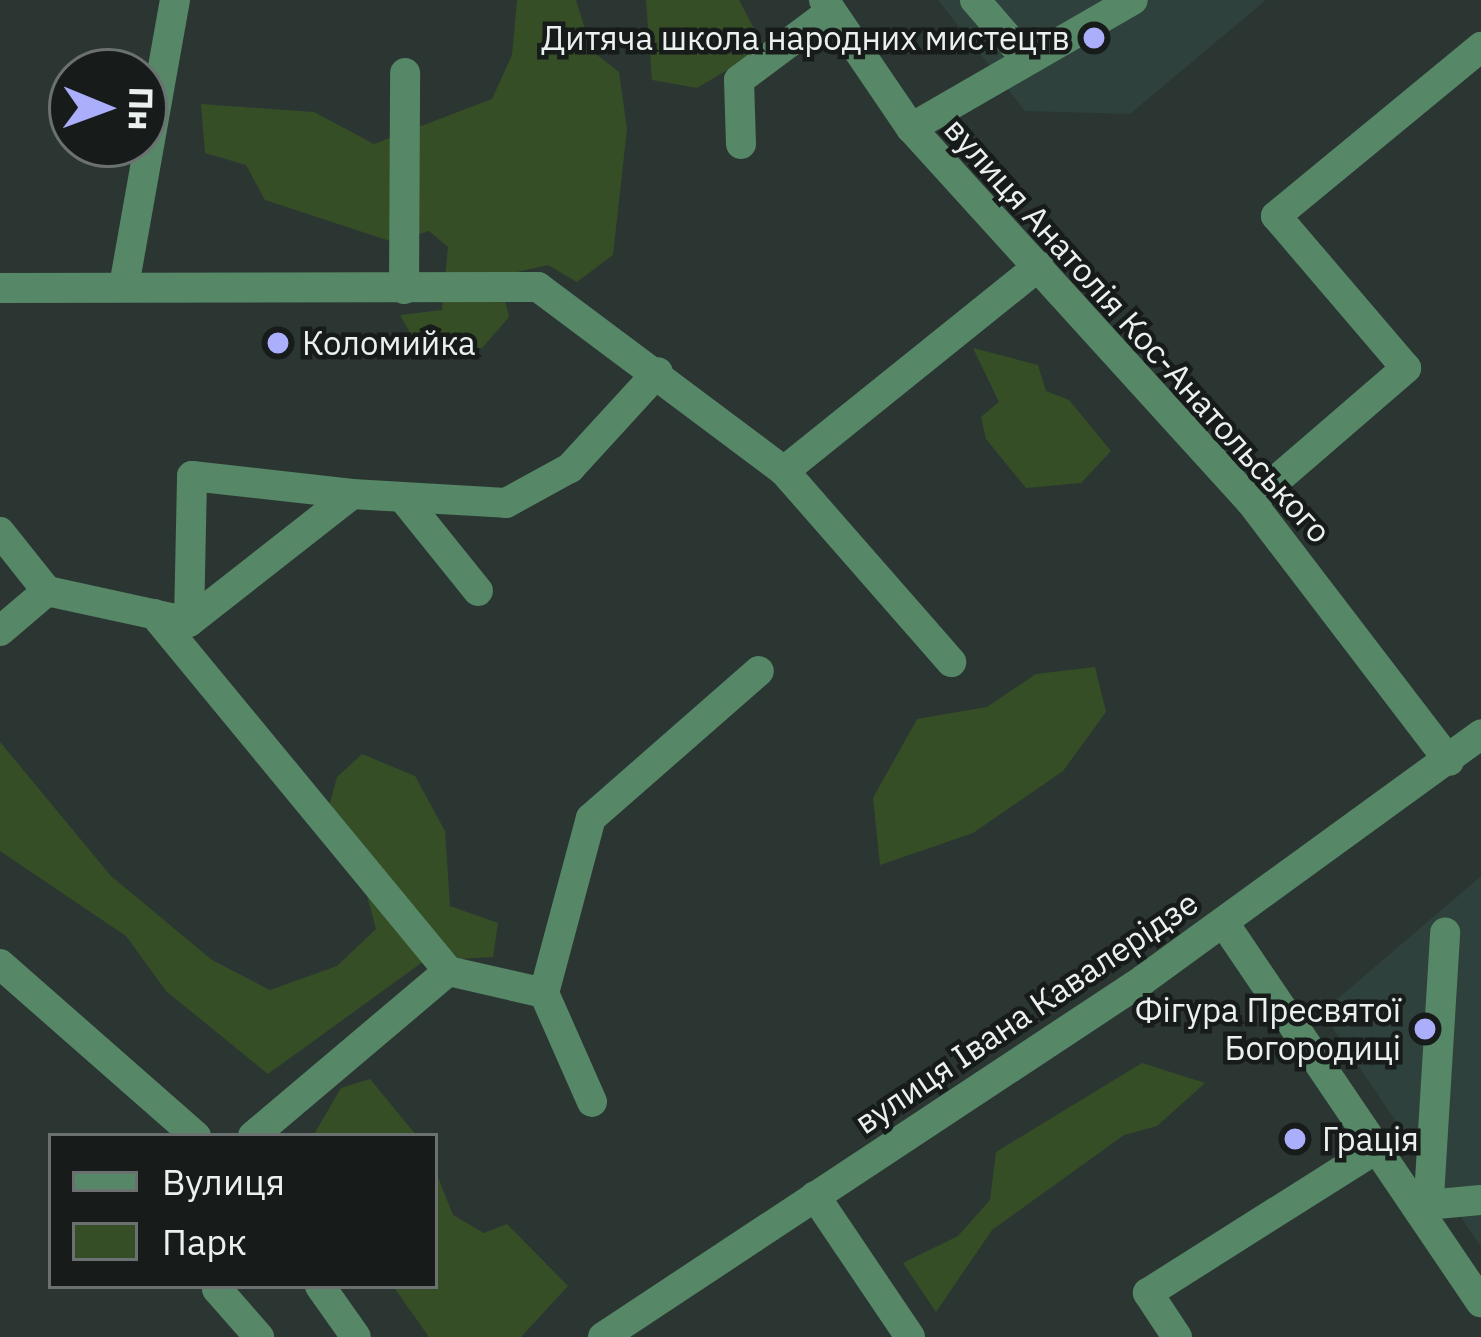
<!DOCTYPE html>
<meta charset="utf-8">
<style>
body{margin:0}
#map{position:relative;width:1481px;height:1337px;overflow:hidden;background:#2b3633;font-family:"IBM Plex Sans",sans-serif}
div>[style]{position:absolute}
.built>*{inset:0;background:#2f413c}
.green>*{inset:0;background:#364e26}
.minor>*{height:30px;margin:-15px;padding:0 15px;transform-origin:15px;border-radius:15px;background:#568767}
.dots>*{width:33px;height:33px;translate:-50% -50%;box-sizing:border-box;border:6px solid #171c1b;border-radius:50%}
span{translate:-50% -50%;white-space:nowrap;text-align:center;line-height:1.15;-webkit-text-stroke:9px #171c1b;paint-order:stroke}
.poi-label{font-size:33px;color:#eaf1ef}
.right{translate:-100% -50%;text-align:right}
.left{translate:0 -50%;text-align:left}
.street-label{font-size:33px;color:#eaf1ef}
.legend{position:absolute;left:48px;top:1133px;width:390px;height:156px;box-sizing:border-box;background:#171c1b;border:3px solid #6b7170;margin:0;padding:15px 21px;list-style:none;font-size:36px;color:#eaf1ef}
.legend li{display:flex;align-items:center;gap:24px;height:60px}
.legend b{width:60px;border:3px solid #6b7170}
.north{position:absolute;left:48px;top:48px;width:120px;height:120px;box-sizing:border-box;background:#171c1b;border:3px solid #6b7170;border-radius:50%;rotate:91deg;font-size:33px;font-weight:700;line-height:48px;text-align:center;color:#eaf1ef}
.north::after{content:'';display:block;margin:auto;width:42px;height:54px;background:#abaffb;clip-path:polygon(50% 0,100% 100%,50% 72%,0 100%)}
</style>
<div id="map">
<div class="built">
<div style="clip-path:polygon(938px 0,1266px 0,1130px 114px,1025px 111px)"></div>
<div style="clip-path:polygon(1481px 876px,1481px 1247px,1322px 1012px)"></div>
</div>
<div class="green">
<div style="clip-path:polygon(517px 0,576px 0,592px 51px,619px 72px,627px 129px,613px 255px,577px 282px,548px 265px,499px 276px,509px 317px,482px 348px,417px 345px,400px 315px,442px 310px,448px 247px,429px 231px,393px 242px,265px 200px,246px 165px,205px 153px,201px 104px,314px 112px,374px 144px,492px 99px,512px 55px)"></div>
<div style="clip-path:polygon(646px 0,739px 0,764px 48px,697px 88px,652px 80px)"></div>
<div style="clip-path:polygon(973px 348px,1038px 365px,1046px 391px,1069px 400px,1111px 451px,1081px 483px,1026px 488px,986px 439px,981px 417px,999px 402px)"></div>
<div style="clip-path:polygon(1095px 667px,1106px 712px,1063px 771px,973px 833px,880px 865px,873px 798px,917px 719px,987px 707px,1036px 674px)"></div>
<div style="clip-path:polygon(0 742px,111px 876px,212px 960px,270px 990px,337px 966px,376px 929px,365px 888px,324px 826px,337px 777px,362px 754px,415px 776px,445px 831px,450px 906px,498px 923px,493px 957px,424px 961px,268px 1074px,166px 991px,126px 936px,0 851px)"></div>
<div style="clip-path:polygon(1142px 1063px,1205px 1083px,1157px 1126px,1124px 1135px,992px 1230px,936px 1312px,903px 1263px,958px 1236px,990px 1200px,996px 1152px)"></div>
<div style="clip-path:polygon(370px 1079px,417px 1136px,313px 1136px,341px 1088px)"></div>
<div style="clip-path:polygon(435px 1170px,453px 1215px,484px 1233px,507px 1224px,568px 1286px,521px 1337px,429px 1337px,393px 1286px,435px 1286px)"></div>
</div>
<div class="minor">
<div style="left:824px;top:0;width:155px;rotate:55.8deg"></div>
<div style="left:911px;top:128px;width:505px;rotate:47.73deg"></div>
<div style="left:1251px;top:502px;width:326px;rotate:52.6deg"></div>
<div style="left:975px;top:0;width:79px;rotate:49.1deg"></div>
<div style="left:911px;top:128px;width:256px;rotate:-30deg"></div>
<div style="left:741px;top:144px;width:64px;rotate:-91.8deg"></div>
<div style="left:739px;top:80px;width:112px;rotate:-36.7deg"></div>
<div style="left:124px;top:286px;width:291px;rotate:-79.9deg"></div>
<div style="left:0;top:288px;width:538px;rotate:-0.11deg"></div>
<div style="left:538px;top:287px;width:307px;rotate:36.8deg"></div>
<div style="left:784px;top:471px;width:327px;rotate:-38.8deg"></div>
<div style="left:404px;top:289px;width:216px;rotate:-89.7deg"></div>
<div style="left:784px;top:471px;width:254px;rotate:48.8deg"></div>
<div style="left:404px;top:499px;width:118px;rotate:51.2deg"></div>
<div style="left:1251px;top:502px;width:205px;rotate:-40.8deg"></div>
<div style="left:1406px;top:368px;width:200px;rotate:-130.5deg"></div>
<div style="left:1276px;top:216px;width:266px;rotate:-39.5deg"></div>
<div style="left:0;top:532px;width:75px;rotate:51.5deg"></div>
<div style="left:154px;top:614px;width:462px;rotate:50.5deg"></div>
<div style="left:189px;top:622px;width:146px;rotate:-88.8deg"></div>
<div style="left:192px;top:476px;width:161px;rotate:6.4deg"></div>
<div style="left:0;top:631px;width:62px;rotate:-40.4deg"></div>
<div style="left:47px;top:591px;width:145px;rotate:12.3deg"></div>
<div style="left:189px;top:622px;width:207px;rotate:-38.1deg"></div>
<div style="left:352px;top:494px;width:154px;rotate:3.3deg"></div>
<div style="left:506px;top:503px;width:73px;rotate:-28.7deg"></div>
<div style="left:570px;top:468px;width:130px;rotate:-47.5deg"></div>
<div style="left:1224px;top:923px;width:458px;rotate:55.9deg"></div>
<div style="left:0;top:964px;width:261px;rotate:41.3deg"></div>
<div style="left:544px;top:993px;width:119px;rotate:66.2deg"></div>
<div style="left:253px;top:1136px;width:255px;rotate:-40.2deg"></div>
<div style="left:448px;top:971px;width:98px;rotate:12.9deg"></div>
<div style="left:544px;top:993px;width:181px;rotate:-75deg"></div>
<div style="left:591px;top:818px;width:223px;rotate:-41.2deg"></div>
<div style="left:815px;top:1196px;width:170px;rotate:56deg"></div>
<div style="left:1429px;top:1197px;width:265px;rotate:-86.5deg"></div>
<div style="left:1416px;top:1206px;width:65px;rotate:-5.3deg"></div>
<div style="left:320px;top:1286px;width:62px;rotate:54.8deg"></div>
<div style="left:217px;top:1289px;width:64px;rotate:48.8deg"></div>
<div style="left:603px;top:1337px;width:647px;rotate:-33.47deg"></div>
<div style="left:1143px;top:980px;width:418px;rotate:-36deg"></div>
<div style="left:1177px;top:1337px;width:53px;rotate:-123.4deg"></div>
<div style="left:1148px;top:1293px;width:270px;rotate:-32.3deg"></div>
</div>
<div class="dots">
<div style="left:1094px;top:38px;background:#abaffb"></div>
<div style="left:278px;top:343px;background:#abaffb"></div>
<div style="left:1425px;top:1029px;background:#abaffb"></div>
<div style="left:1295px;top:1139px;background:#abaffb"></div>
</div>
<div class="poi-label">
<span class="right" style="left:1070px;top:38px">Дитяча школа народних мистецтв</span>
<span class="left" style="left:302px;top:343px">Коломийка</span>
<span class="right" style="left:1401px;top:1029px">Фігура Пресвятої<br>Богородиці</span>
<span class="left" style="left:1322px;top:1139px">Грація</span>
</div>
<div class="street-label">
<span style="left:1138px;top:330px;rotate:48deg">вулиця Анатолія Кос-Анатольського</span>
<span style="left:1026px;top:1012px;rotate:-34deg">вулиця Івана Кавалерідзе</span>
</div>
<ul class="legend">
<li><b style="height:15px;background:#568767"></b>Вулиця</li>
<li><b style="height:33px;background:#364e26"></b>Парк</li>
</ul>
<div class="north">Пн</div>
</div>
